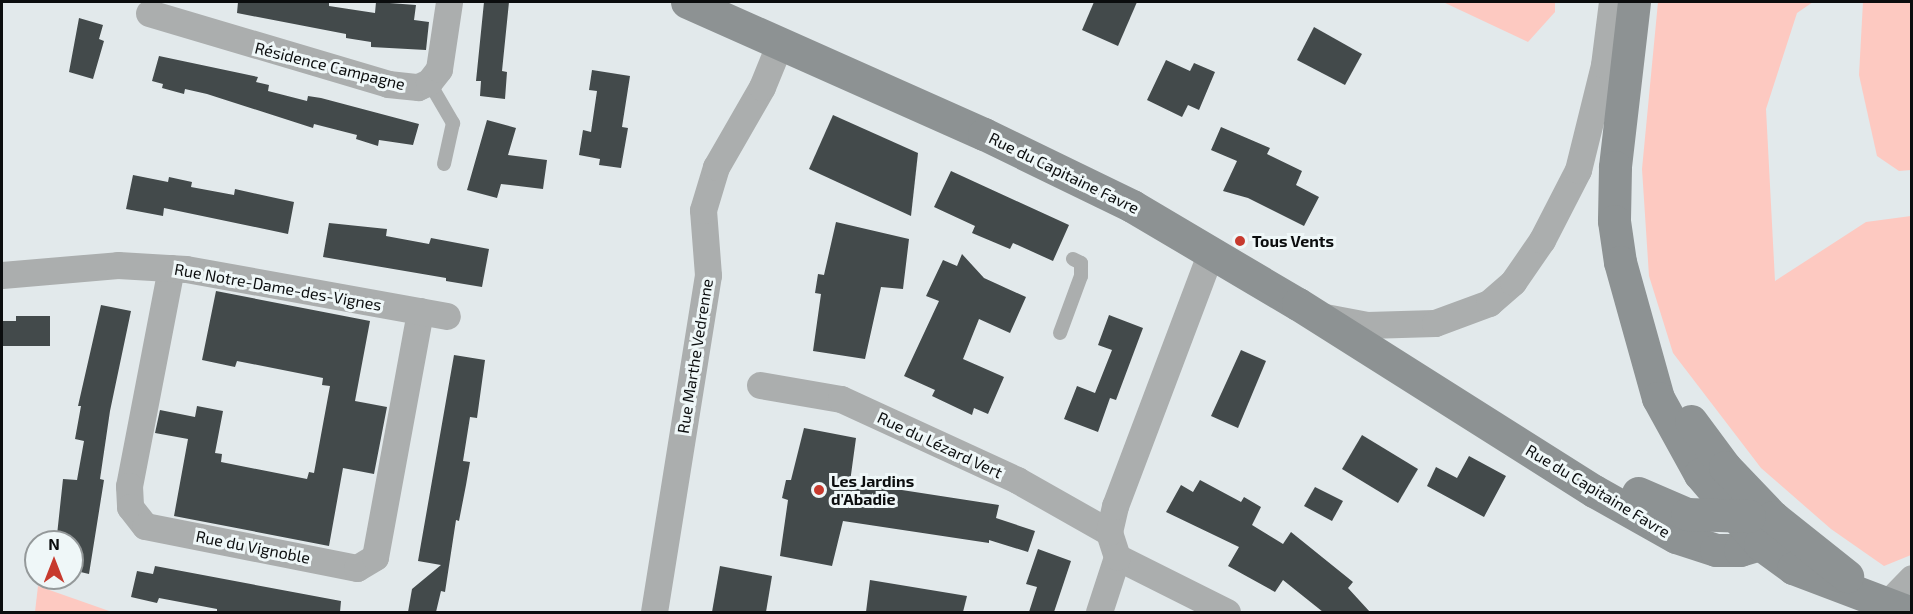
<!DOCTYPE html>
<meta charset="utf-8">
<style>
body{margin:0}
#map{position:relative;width:1913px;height:614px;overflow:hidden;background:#e2e9eb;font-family:"Exo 2",sans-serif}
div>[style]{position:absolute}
.green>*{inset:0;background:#fdc9c1}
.building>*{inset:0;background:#434a4b}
.lane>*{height:14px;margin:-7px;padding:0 7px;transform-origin:7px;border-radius:7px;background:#abaeae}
.street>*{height:27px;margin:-13.5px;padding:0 13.5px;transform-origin:13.5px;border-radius:13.5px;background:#abaeae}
.secondary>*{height:33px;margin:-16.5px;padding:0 16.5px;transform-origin:16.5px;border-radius:16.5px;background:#8d9293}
.dots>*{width:16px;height:16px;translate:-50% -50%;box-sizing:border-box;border:3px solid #eff7f8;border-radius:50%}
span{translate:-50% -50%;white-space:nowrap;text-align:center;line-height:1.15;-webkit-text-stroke:6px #eff7f8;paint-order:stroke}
.street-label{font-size:16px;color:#0b0d0e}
.poi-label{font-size:16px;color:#0b0d0e;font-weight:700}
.left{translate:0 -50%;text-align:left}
.frame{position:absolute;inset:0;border:3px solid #0b0d0e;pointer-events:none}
.north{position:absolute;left:24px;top:530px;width:60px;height:60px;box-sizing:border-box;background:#eff7f8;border:2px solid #94999a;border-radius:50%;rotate:0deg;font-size:16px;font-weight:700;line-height:24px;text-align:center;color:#0b0d0e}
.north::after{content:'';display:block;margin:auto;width:21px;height:27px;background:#c73a2e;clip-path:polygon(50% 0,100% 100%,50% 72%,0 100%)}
</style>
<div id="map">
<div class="green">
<div style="clip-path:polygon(1443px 2px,1555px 2px,1555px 12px,1528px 42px)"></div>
<div style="clip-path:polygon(1658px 2px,1813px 2px,1797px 13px,1766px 109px,1775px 281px,1866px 222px,1911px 216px,1911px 555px,1884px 566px,1831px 529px,1761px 468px,1673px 353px,1649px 276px,1642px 169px)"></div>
<div style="clip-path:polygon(1863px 2px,1911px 2px,1911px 170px,1899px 171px,1877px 156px,1859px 75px)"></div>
<div style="clip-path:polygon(38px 586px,112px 612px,35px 612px)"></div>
</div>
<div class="building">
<div style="clip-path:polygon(238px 2px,329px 2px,329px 6px,375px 13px,376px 2px,416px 5px,414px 20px,429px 22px,426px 50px,371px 47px,371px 42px,346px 38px,346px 34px,237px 13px)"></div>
<div style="clip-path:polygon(484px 2px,509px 2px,502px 71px,507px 72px,505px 99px,480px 96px,481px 81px,476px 81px)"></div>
<div style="clip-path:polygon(1094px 2px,1137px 2px,1118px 46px,1082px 30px)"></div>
<div style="clip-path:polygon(79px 18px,103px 25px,99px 39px,104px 41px,93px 79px,69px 72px)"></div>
<div style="clip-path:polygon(1314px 27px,1362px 54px,1345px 85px,1297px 60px)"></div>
<div style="clip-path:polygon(159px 56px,258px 77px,256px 82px,269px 85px,268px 91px,307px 101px,308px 96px,321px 98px,419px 124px,413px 145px,379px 140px,378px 146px,356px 139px,357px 135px,314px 124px,313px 128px,207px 94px,185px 89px,184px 94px,162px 88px,163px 84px,152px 81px)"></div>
<div style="clip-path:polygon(1166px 60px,1190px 71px,1194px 63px,1215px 72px,1199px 110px,1188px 105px,1182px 117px,1147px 100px)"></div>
<div style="clip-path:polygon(592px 70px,630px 76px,622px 127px,628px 128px,621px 168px,599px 165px,600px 159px,579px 155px,583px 130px,591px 132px,597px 91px,589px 90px)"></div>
<div style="clip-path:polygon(833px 115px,918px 153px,911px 216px,809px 169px)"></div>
<div style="clip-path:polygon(487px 120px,516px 128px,508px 155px,547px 160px,543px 189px,501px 184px,497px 198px,467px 190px)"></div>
<div style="clip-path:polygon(1221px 127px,1270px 148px,1267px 154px,1302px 171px,1296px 185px,1319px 197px,1304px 226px,1248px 198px,1223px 191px,1237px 161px,1211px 150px)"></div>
<div style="clip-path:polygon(951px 171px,1069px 225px,1053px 261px,1013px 243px,1010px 249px,972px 233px,975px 226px,934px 207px)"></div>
<div style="clip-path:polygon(133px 175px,168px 182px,169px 177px,192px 182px,191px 187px,234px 195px,235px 189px,294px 202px,288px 234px,164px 208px,163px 216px,126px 209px)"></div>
<div style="clip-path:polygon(836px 222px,909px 239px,903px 289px,881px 287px,865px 359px,813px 351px,821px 294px,815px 293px,818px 274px,824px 275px)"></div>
<div style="clip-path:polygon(329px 223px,387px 229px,386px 236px,429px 244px,431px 238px,489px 249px,482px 287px,446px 281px,446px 278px,323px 257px)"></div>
<div style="clip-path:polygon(962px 254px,984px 278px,1026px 297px,1010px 333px,979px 319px,963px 359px,1004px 377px,988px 414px,974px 408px,972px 415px,932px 396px,935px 390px,904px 376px,939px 301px,926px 296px,943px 260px,957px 266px)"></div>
<div style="clip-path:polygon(216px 291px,370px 321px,355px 401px,387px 407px,374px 474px,343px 468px,329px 546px,174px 516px,188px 439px,155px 433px,160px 410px,195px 417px,197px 406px,223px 411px,215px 453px,222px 454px,221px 462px,307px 479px,309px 472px,314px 473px,330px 386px,322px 385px,323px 378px,237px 361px,235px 367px,202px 360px)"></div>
<div style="clip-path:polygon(101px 305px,131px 311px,110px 411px,100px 479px,104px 480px,89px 574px,72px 570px,72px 542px,64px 542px,65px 536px,57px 535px,63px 479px,77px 480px,84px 441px,75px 439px,81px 406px,78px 406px)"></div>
<div style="clip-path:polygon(1109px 315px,1143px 328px,1116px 400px,1110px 398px,1098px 432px,1064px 419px,1077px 386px,1095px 393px,1112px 350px,1098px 345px)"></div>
<div style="clip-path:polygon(16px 316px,50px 316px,50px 346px,2px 346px,2px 321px,16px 321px)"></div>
<div style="clip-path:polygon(1241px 350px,1266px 361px,1238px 428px,1211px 416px)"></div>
<div style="clip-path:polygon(454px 355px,485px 360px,477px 418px,470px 417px,463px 461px,470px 462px,466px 485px,459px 521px,456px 520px,445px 592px,441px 591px,436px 612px,408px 612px,412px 589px,441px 565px,418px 561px)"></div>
<div style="clip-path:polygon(804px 428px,856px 438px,850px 482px,999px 505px,996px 518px,1035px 531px,1028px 552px,989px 540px,989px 543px,843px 521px,832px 566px,780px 556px,788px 500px,782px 498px,786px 480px,791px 480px)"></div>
<div style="clip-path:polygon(1362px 435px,1418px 469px,1398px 503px,1342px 469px)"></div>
<div style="clip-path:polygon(1469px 456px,1506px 476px,1484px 517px,1427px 486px,1436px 467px,1457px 478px)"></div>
<div style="clip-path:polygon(1200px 480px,1241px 502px,1244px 497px,1261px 507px,1252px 525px,1283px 544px,1291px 532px,1353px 582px,1348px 588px,1370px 612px,1323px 612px,1283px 580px,1275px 592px,1228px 566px,1239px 547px,1166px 512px,1181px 485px,1193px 492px)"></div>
<div style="clip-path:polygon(1315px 487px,1343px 501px,1332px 521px,1304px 506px)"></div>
<div style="clip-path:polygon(1038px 549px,1071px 561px,1054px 612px,1029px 612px,1037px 587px,1026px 584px)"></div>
<div style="clip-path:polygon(155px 566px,341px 601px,340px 612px,217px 612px,217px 609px,159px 598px,157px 603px,131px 597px,137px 571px,153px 574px)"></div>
<div style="clip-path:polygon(720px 566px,772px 576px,766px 612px,712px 612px)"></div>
<div style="clip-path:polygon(870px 580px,967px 596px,963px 612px,866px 612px)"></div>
</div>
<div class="lane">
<div style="left:429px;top:82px;width:48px;rotate:59.7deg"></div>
<div style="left:453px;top:123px;width:42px;rotate:102.4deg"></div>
<div style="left:1060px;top:333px;width:61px;rotate:-69.8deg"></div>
<div style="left:1081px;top:276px;width:13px;rotate:-90deg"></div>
<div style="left:1081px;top:263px;width:9px;rotate:-153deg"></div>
</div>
<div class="street">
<div style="left:149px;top:13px;width:249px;rotate:16.5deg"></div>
<div style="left:388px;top:84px;width:30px;rotate:6deg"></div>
<div style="left:418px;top:87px;width:12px;rotate:-24deg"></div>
<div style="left:429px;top:82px;width:16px;rotate:-52deg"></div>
<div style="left:439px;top:69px;width:68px;rotate:-81.5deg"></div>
<div style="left:171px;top:268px;width:222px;rotate:100.9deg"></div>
<div style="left:129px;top:486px;width:21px;rotate:87deg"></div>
<div style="left:130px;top:507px;width:24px;rotate:52deg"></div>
<div style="left:145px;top:526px;width:216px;rotate:11.2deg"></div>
<div style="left:357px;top:568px;width:21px;rotate:-31deg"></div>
<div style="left:375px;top:557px;width:250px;rotate:-79.6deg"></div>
<div style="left:2px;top:275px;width:116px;rotate:-4.9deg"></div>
<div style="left:118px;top:265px;width:68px;rotate:3.4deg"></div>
<div style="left:186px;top:269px;width:265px;rotate:10.2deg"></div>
<div style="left:1325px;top:317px;width:43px;rotate:10.8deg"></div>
<div style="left:1367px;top:325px;width:68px;rotate:-1.7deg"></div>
<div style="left:1435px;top:323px;width:58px;rotate:-20.3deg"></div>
<div style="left:1489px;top:303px;width:32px;rotate:-41deg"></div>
<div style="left:1513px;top:282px;width:51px;rotate:-55.4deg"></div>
<div style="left:1542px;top:240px;width:79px;rotate:-62.8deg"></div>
<div style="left:1578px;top:170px;width:108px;rotate:-76.1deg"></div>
<div style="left:1604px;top:65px;width:64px;rotate:-82.8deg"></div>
<div style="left:760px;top:385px;width:82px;rotate:9.8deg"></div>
<div style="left:841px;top:399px;width:194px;rotate:24.7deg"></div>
<div style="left:1017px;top:480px;width:106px;rotate:29.5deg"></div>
<div style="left:1117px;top:557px;width:123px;rotate:26.6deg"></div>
<div style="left:654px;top:612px;width:341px;rotate:-80.9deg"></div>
<div style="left:708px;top:275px;width:65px;rotate:-94.4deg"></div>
<div style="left:703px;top:210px;width:45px;rotate:-73.2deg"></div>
<div style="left:716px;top:167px;width:92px;rotate:-60.1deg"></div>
<div style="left:762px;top:87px;width:48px;rotate:-67.8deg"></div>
<div style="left:1099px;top:612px;width:58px;rotate:-71.9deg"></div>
<div style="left:1117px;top:557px;width:26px;rotate:-108deg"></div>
<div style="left:1109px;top:532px;width:27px;rotate:-77deg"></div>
<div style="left:1115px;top:506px;width:272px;rotate:-69.3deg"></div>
<div style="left:1879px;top:612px;width:47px;rotate:-45.9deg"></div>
</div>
<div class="secondary">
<div style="left:687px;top:2px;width:325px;rotate:24deg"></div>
<div style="left:984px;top:134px;width:165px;rotate:25.9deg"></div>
<div style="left:1132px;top:206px;width:193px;rotate:30.6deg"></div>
<div style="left:1298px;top:304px;width:350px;rotate:32.3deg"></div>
<div style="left:1594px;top:491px;width:94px;rotate:29.3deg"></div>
<div style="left:1676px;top:537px;width:42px;rotate:18deg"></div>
<div style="left:1716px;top:550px;width:24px"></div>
<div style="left:1740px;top:550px;width:21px;rotate:-17deg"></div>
<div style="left:1760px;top:544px;width:15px;rotate:-48deg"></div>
<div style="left:1770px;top:533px;width:16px;rotate:-79deg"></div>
<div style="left:1634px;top:2px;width:166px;rotate:96.6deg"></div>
<div style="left:1615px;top:167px;width:54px;rotate:91.1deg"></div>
<div style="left:1614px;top:221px;width:41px;rotate:81.7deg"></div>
<div style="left:1620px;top:262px;width:141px;rotate:74.4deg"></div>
<div style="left:1658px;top:398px;width:87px;rotate:61.1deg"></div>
<div style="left:1700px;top:474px;width:92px;rotate:49.4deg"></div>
<div style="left:1760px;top:544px;width:41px;rotate:36deg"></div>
<div style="left:1793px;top:568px;width:124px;rotate:20.8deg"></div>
<div style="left:1691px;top:421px;width:57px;rotate:53.5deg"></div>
<div style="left:1725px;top:467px;width:69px;rotate:46.2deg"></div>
<div style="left:1773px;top:517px;width:95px;rotate:38.6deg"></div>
<div style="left:1638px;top:493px;width:53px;rotate:23.2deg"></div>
<div style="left:1687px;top:514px;width:62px;rotate:1.8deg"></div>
</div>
<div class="dots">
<div style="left:1240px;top:241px;background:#c73a2e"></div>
<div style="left:819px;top:490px;background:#c73a2e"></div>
</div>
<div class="street-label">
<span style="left:330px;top:66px;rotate:14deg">Résidence Campagne</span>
<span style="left:1064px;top:173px;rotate:26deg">Rue du Capitaine Favre</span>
<span style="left:278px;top:287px;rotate:10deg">Rue Notre-Dame-des-Vignes</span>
<span style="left:695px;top:356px;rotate:-81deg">Rue Marthe Vedrenne</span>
<span style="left:940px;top:445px;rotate:25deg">Rue du Lézard Vert</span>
<span style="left:1598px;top:491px;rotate:31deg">Rue du Capitaine Favre</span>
<span style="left:253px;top:547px;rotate:11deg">Rue du Vignoble</span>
</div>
<div class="poi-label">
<span class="left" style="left:1252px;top:241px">Tous Vents</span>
<span class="left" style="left:831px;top:490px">Les Jardins<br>d'Abadie</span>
</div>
<div class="frame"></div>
<div class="north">N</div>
</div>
